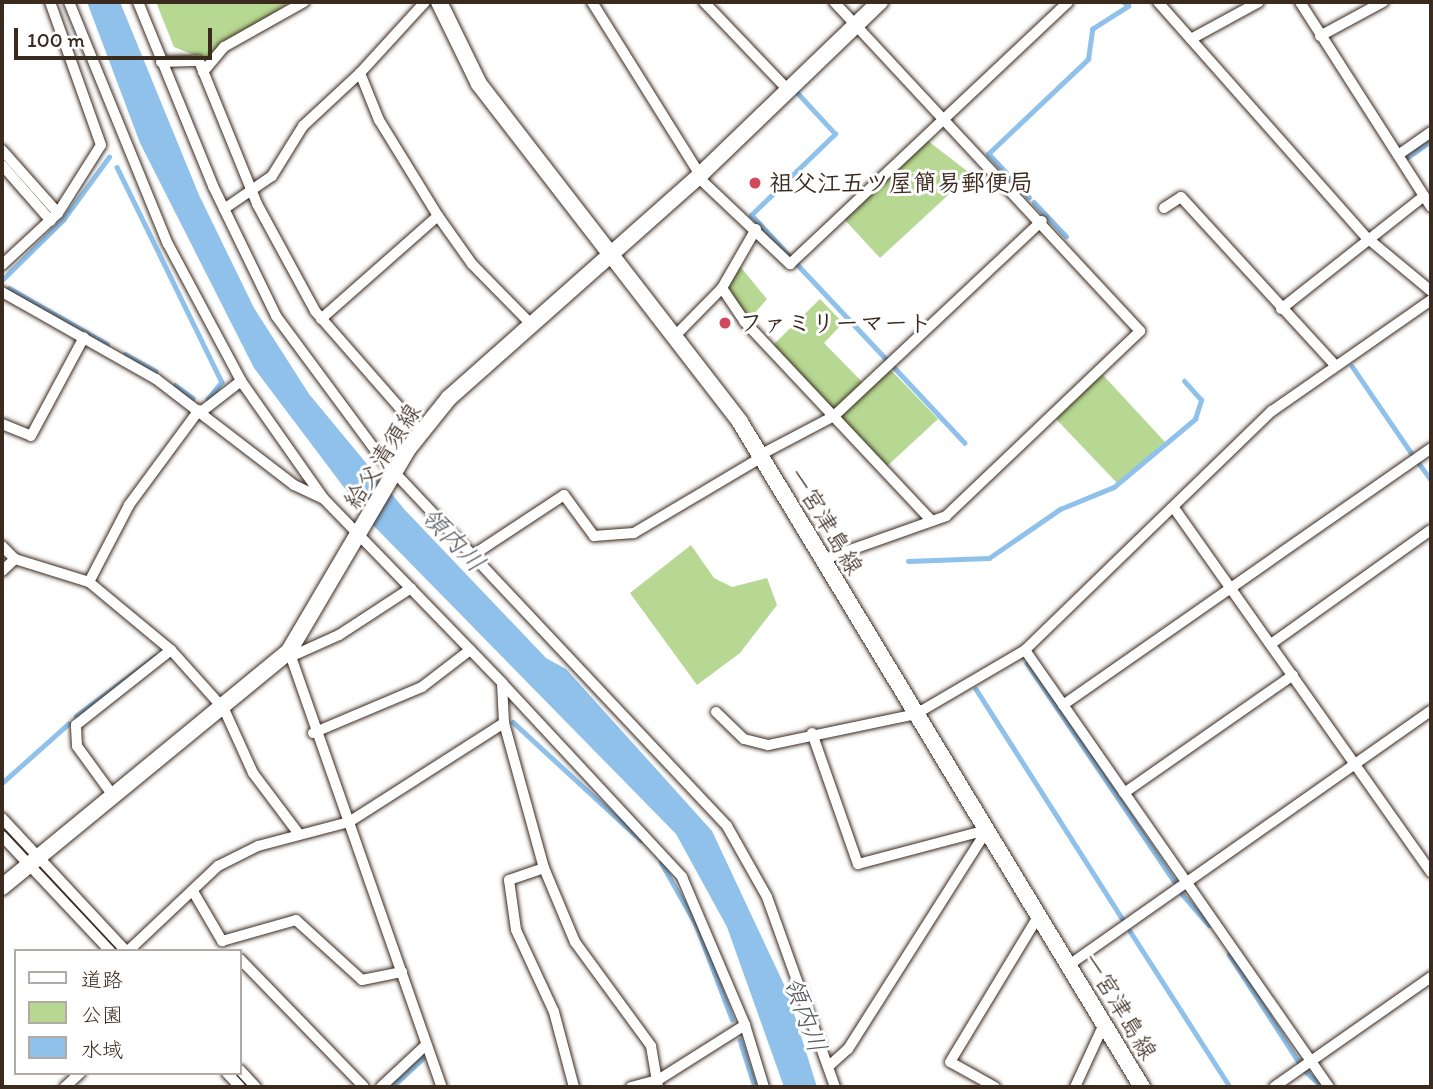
<!DOCTYPE html>
<meta charset="utf-8">
<style>
body{margin:0}
#map{position:relative;width:1433px;height:1089px;overflow:hidden;background:#fff;font-family:Itim,"Klee One",sans-serif}
div>[style]{position:absolute}
.green>*{inset:0;background:#b6d892}
.water>*{inset:0;background:#8fc1eb}
.stream>*{height:4.5px;margin:-2.25px;padding:0 2.25px;transform-origin:2.25px;border-radius:2.25px;background:#8fc1eb}
.roads{filter:drop-shadow(0 0 2px #3b2a1e) drop-shadow(0 0 2px #3b2a1e)}
.street>*{height:10px;margin:-5px;padding:0 5px;transform-origin:5px;border-radius:5px;background:#fff}
.secondary>*{height:16px;margin:-8px;padding:0 8px;transform-origin:8px;border-radius:8px;background:#fff}
.dots>*{width:19px;height:19px;translate:-50% -50%;box-sizing:border-box;border:4px solid #fff;border-radius:50%}
span{translate:-50% -50%;white-space:nowrap;text-align:center;line-height:1.15;-webkit-text-stroke:6px #fff;paint-order:stroke}
.poi-label{font-size:24px;color:#3b2a1e;font-weight:700}
.left{translate:0 -50%;text-align:left}
.street-label{font-size:24px;color:#3b2a1e}
.water-label{font-size:26px;color:#54575c;font-style:italic}
.frame{position:absolute;inset:0;border:4px solid #3b2a1e;pointer-events:none}
.legend{position:absolute;left:14px;top:949px;width:228px;height:126px;box-sizing:border-box;background:#fff;border:2px solid #b1aaa5;margin:0;padding:9px 12px;list-style:none;font-size:21px;color:#3b2a1e}
.legend li{display:flex;align-items:center;gap:14px;height:35px}
.legend b{width:35px;border:2px solid #b1aaa5}
.scale{position:absolute;left:14px;top:28px;width:198px;height:32px;box-sizing:border-box;border:4px solid #3b2a1e;border-top:0;padding-left:9px;font-size:21px;line-height:24px;white-space:nowrap;color:#3b2a1e;-webkit-text-stroke:5px #fff;paint-order:stroke}
</style>
<div id="map">
<div class="green">
<div style="clip-path:polygon(156px 2px,290px 2px,204px 59px,174px 47px)"></div>
<div style="clip-path:polygon(928px 141px,971px 174px,880px 258px,844px 219px)"></div>
<div style="clip-path:polygon(738px 264px,767px 299px,748px 321px,726px 287px)"></div>
<div style="clip-path:polygon(820px 299px,843px 323px,824px 343px,864px 384px,833px 410px,772px 346px)"></div>
<div style="clip-path:polygon(889px 368px,938px 419px,885px 468px,839px 415px)"></div>
<div style="clip-path:polygon(1102px 374px,1165px 442px,1117px 483px,1056px 419px)"></div>
<div style="clip-path:polygon(691px 545px,714px 578px,732px 587px,767px 578px,777px 605px,740px 653px,697px 685px,630px 593px)"></div>
</div>
<div class="water">
<div style="clip-path:polygon(87px 2px,120px 2px,199px 195px,254px 308px,309px 394px,405px 510px,546px 658px,566px 669px,712px 831px,787px 991px,817px 1087px,784px 1087px,727px 927px,676px 834px,370px 522px,254px 368px,140px 143px)"></div>
</div>
<div class="stream">
<div style="left:1408px;top:157px;width:28px;rotate:-35deg"></div>
<div style="left:117px;top:167px;width:239px;rotate:64deg"></div>
<div style="left:222px;top:382px;width:22px;rotate:129deg"></div>
<div style="left:1006px;top:173px;width:26px;rotate:-133deg"></div>
<div style="left:988px;top:154px;width:138px;rotate:-43.5deg"></div>
<div style="left:1088px;top:59px;width:30px;rotate:-82deg"></div>
<div style="left:1092px;top:29px;width:43px;rotate:-32.6deg"></div>
<div style="left:1128px;top:6px;width:6px;rotate:-141deg"></div>
<div style="left:1010px;top:178px;width:27px;rotate:45deg"></div>
<div style="left:1034px;top:202px;width:47px;rotate:46.7deg"></div>
<div style="left:790px;top:257px;width:57px;rotate:-132.9deg"></div>
<div style="left:751px;top:215px;width:117px;rotate:-44deg"></div>
<div style="left:835px;top:134px;width:56px;rotate:-132.8deg"></div>
<div style="left:797px;top:264px;width:132px;rotate:46.8deg"></div>
<div style="left:2px;top:280px;width:86px;rotate:-44.5deg"></div>
<div style="left:63px;top:220px;width:78px;rotate:-53.9deg"></div>
<div style="left:9px;top:288px;width:113px;rotate:29.7deg"></div>
<div style="left:125px;top:354px;width:35px;rotate:29deg"></div>
<div style="left:893px;top:366px;width:105px;rotate:46.9deg"></div>
<div style="left:1352px;top:366px;width:107px;rotate:55.7deg"></div>
<div style="left:175px;top:385px;width:22px;rotate:36deg"></div>
<div style="left:1418px;top:462px;width:22px;rotate:54deg"></div>
<div style="left:908px;top:561px;width:81px;rotate:-2.1deg"></div>
<div style="left:989px;top:558px;width:86px;rotate:-34.6deg"></div>
<div style="left:1060px;top:509px;width:58px;rotate:-22.2deg"></div>
<div style="left:1114px;top:487px;width:106px;rotate:-40deg"></div>
<div style="left:1195px;top:419px;width:20px;rotate:-72deg"></div>
<div style="left:1201px;top:400px;width:25px;rotate:-132deg"></div>
<div style="left:1027px;top:663px;width:263px;rotate:56deg"></div>
<div style="left:976px;top:689px;width:272px;rotate:57.5deg"></div>
<div style="left:76px;top:716px;width:100px;rotate:-36.9deg"></div>
<div style="left:513px;top:722px;width:174px;rotate:42.7deg"></div>
<div style="left:2px;top:783px;width:89px;rotate:-41.8deg"></div>
<div style="left:2px;top:828px;width:16px;rotate:47deg"></div>
<div style="left:661px;top:862px;width:71px;rotate:60.6deg"></div>
<div style="left:696px;top:924px;width:102px;rotate:69.2deg"></div>
<div style="left:48px;top:877px;width:102px;rotate:46.6deg"></div>
<div style="left:1182px;top:894px;width:41px;rotate:48.9deg"></div>
<div style="left:1130px;top:931px;width:185px;rotate:57.3deg"></div>
<div style="left:1229px;top:954px;width:129px;rotate:57.1deg"></div>
<div style="left:740px;top:1040px;width:49px;rotate:72.3deg"></div>
<div style="left:1305px;top:1071px;width:24px;rotate:42deg"></div>
<div style="left:234px;top:1073px;width:20px;rotate:45deg"></div>
<div style="left:392px;top:1087px;width:41px;rotate:-43deg"></div>
</div>
<div class="roads">
<div class="street">
<div style="left:69px;top:2px;width:261px;rotate:67.8deg"></div>
<div style="left:168px;top:244px;width:155px;rotate:61.9deg"></div>
<div style="left:241px;top:381px;width:144px;rotate:54.9deg"></div>
<div style="left:324px;top:499px;width:256px;rotate:45.9deg"></div>
<div style="left:502px;top:683px;width:40px;rotate:87.1deg"></div>
<div style="left:504px;top:723px;width:150px;rotate:74.6deg"></div>
<div style="left:544px;top:868px;width:80px;rotate:67.3deg"></div>
<div style="left:575px;top:942px;width:129px;rotate:53.8deg"></div>
<div style="left:651px;top:1046px;width:42px;rotate:80.3deg"></div>
<div style="left:138px;top:2px;width:199px;rotate:67.8deg"></div>
<div style="left:213px;top:186px;width:144px;rotate:64.1deg"></div>
<div style="left:276px;top:316px;width:177px;rotate:53.5deg"></div>
<div style="left:381px;top:458px;width:505px;rotate:46.76deg"></div>
<div style="left:727px;top:826px;width:81px;rotate:60.6deg"></div>
<div style="left:767px;top:897px;width:202px;rotate:70.3deg"></div>
<div style="left:425px;top:2px;width:96px;rotate:132.5deg"></div>
<div style="left:360px;top:73px;width:51px;rotate:68deg"></div>
<div style="left:379px;top:120px;width:113px;rotate:58.4deg"></div>
<div style="left:438px;top:216px;width:59px;rotate:54.7deg"></div>
<div style="left:472px;top:264px;width:83px;rotate:45.5deg"></div>
<div style="left:592px;top:2px;width:204px;rotate:58deg"></div>
<div style="left:704px;top:2px;width:122px;rotate:46.3deg"></div>
<div style="left:1158px;top:2px;width:314px;rotate:48.5deg"></div>
<div style="left:1366px;top:237px;width:85px;rotate:39.7deg"></div>
<div style="left:1300px;top:2px;width:243px;rotate:57.4deg"></div>
<div style="left:1320px;top:36px;width:72px;rotate:-28.4deg"></div>
<div style="left:1191px;top:39px;width:77px;rotate:-28.6deg"></div>
<div style="left:161px;top:62px;width:38px;rotate:-2deg"></div>
<div style="left:199px;top:61px;width:154px;rotate:67.9deg"></div>
<div style="left:257px;top:204px;width:122px;rotate:61.5deg"></div>
<div style="left:315px;top:311px;width:159px;rotate:48.8deg"></div>
<div style="left:203px;top:72px;width:33px;rotate:-50deg"></div>
<div style="left:224px;top:47px;width:92px;rotate:-29.4deg"></div>
<div style="left:2px;top:150px;width:84px;rotate:48.4deg"></div>
<div style="left:1398px;top:155px;width:40px;rotate:-34.9deg"></div>
<div style="left:2px;top:165px;width:74px;rotate:48.8deg"></div>
<div style="left:698px;top:177px;width:127px;rotate:43.4deg"></div>
<div style="left:790px;top:264px;width:382px;rotate:-43.3deg"></div>
<div style="left:1164px;top:208px;width:20px;rotate:-33deg"></div>
<div style="left:1181px;top:197px;width:229px;rotate:47.5deg"></div>
<div style="left:224px;top:209px;width:58px;rotate:-34.5deg"></div>
<div style="left:272px;top:176px;width:59px;rotate:-58.2deg"></div>
<div style="left:303px;top:126px;width:78px;rotate:-42.9deg"></div>
<div style="left:2px;top:265px;width:76px;rotate:-42.9deg"></div>
<div style="left:58px;top:213px;width:80px;rotate:-57.7deg"></div>
<div style="left:101px;top:145px;width:152px;rotate:-109.6deg"></div>
<div style="left:722px;top:288px;width:40px;rotate:56deg"></div>
<div style="left:744px;top:321px;width:274px;rotate:46.8deg"></div>
<div style="left:2px;top:292px;width:177px;rotate:29.5deg"></div>
<div style="left:156px;top:379px;width:174px;rotate:37.5deg"></div>
<div style="left:294px;top:485px;width:33px;rotate:25deg"></div>
<div style="left:1281px;top:309px;width:182px;rotate:-38.3deg"></div>
<div style="left:321px;top:319px;width:156px;rotate:-41.4deg"></div>
<div style="left:674px;top:337px;width:69px;rotate:-45.6deg"></div>
<div style="left:722px;top:288px;width:68px;rotate:-60deg"></div>
<div style="left:201px;top:412px;width:51px;rotate:-37.8deg"></div>
<div style="left:2px;top:424px;width:31px;rotate:22deg"></div>
<div style="left:31px;top:436px;width:112px;rotate:-61.8deg"></div>
<div style="left:760px;top:455px;width:84px;rotate:-27.8deg"></div>
<div style="left:834px;top:416px;width:285px;rotate:-43.2deg"></div>
<div style="left:1174px;top:508px;width:446px;rotate:54.8deg"></div>
<div style="left:2px;top:546px;width:18px;rotate:45deg"></div>
<div style="left:15px;top:559px;width:77px;rotate:17.3deg"></div>
<div style="left:89px;top:582px;width:107px;rotate:39.7deg"></div>
<div style="left:171px;top:650px;width:79px;rotate:48.1deg"></div>
<div style="left:224px;top:709px;width:70px;rotate:65.6deg"></div>
<div style="left:253px;top:773px;width:76px;rotate:53deg"></div>
<div style="left:473px;top:555px;width:109px;rotate:-33.4deg"></div>
<div style="left:564px;top:495px;width:51px;rotate:53.8deg"></div>
<div style="left:594px;top:536px;width:40px;rotate:-4.3deg"></div>
<div style="left:634px;top:533px;width:149px;rotate:-30.7deg"></div>
<div style="left:822px;top:560px;width:132px;rotate:-19.5deg"></div>
<div style="left:946px;top:516px;width:268px;rotate:-43.6deg"></div>
<div style="left:1140px;top:331px;width:449px;rotate:-132.9deg"></div>
<div style="left:2px;top:571px;width:18px;rotate:-43deg"></div>
<div style="left:89px;top:582px;width:87px;rotate:-62.5deg"></div>
<div style="left:129px;top:505px;width:118px;rotate:-53.6deg"></div>
<div style="left:1271px;top:644px;width:196px;rotate:-35.5deg"></div>
<div style="left:1025px;top:650px;width:532px;rotate:55.18deg"></div>
<div style="left:289px;top:651px;width:462px;rotate:70.7deg"></div>
<div style="left:290px;top:657px;width:54px;rotate:-24.2deg"></div>
<div style="left:339px;top:635px;width:86px;rotate:-33.1deg"></div>
<div style="left:502px;top:683px;width:265px;rotate:47.1deg"></div>
<div style="left:682px;top:877px;width:161px;rotate:66.9deg"></div>
<div style="left:745px;top:1025px;width:65px;rotate:73deg"></div>
<div style="left:1063px;top:705px;width:449px;rotate:-34.9deg"></div>
<div style="left:716px;top:712px;width:39px;rotate:44deg"></div>
<div style="left:744px;top:739px;width:25px;rotate:14deg"></div>
<div style="left:768px;top:745px;width:151px;rotate:-11.8deg"></div>
<div style="left:916px;top:714px;width:126px;rotate:-30.4deg"></div>
<div style="left:1025px;top:650px;width:344px;rotate:-44.1deg"></div>
<div style="left:1272px;top:411px;width:194px;rotate:-34.9deg"></div>
<div style="left:313px;top:733px;width:118px;rotate:-22.9deg"></div>
<div style="left:422px;top:687px;width:61px;rotate:-37.6deg"></div>
<div style="left:812px;top:733px;width:139px;rotate:70.7deg"></div>
<div style="left:858px;top:864px;width:133px;rotate:-14.8deg"></div>
<div style="left:1124px;top:793px;width:206px;rotate:-34.9deg"></div>
<div style="left:114px;top:797px;width:63px;rotate:-126deg"></div>
<div style="left:77px;top:746px;width:21px;rotate:-93deg"></div>
<div style="left:76px;top:725px;width:121px;rotate:-38.3deg"></div>
<div style="left:2px;top:818px;width:182px;rotate:47deg"></div>
<div style="left:2px;top:836px;width:158px;rotate:46.8deg"></div>
<div style="left:544px;top:868px;width:37px;rotate:161deg"></div>
<div style="left:509px;top:880px;width:50px;rotate:82deg"></div>
<div style="left:516px;top:930px;width:90px;rotate:65.1deg"></div>
<div style="left:554px;top:1012px;width:78px;rotate:75.1deg"></div>
<div style="left:194px;top:893px;width:56px;rotate:59.7deg"></div>
<div style="left:222px;top:941px;width:77px;rotate:-15.8deg"></div>
<div style="left:296px;top:920px;width:89px;rotate:42.3deg"></div>
<div style="left:362px;top:980px;width:41px;rotate:-11.3deg"></div>
<div style="left:128px;top:951px;width:124px;rotate:-43.4deg"></div>
<div style="left:218px;top:866px;width:45px;rotate:-26.6deg"></div>
<div style="left:258px;top:846px;width:94px;rotate:-14.8deg"></div>
<div style="left:349px;top:822px;width:184px;rotate:-32.6deg"></div>
<div style="left:240px;top:959px;width:178px;rotate:45.9deg"></div>
<div style="left:1069px;top:965px;width:442px;rotate:-35.1deg"></div>
<div style="left:830px;top:1065px;width:24px;rotate:-42deg"></div>
<div style="left:848px;top:1049px;width:259px;rotate:-57.6deg"></div>
<div style="left:240px;top:1070px;width:23px;rotate:47deg"></div>
<div style="left:227px;top:1073px;width:19px;rotate:47deg"></div>
<div style="left:65px;top:1087px;width:21px;rotate:-43deg"></div>
<div style="left:381px;top:1087px;width:62px;rotate:-43deg"></div>
<div style="left:631px;top:1087px;width:28px;rotate:-15deg"></div>
<div style="left:658px;top:1080px;width:103px;rotate:-32.3deg"></div>
<div style="left:995px;top:1087px;width:51px;rotate:-150.9deg"></div>
<div style="left:950px;top:1062px;width:172px;rotate:-58.8deg"></div>
<div style="left:1075px;top:1087px;width:69px;rotate:-65.3deg"></div>
<div style="left:1274px;top:1087px;width:192px;rotate:-35deg"></div>
</div>
<div class="secondary">
<div style="left:439px;top:2px;width:91px;rotate:64deg"></div>
<div style="left:479px;top:84px;width:427px;rotate:52.3deg"></div>
<div style="left:740px;top:422px;width:777px;rotate:58.85deg"></div>
<div style="left:2px;top:887px;width:372px;rotate:-39.4deg"></div>
<div style="left:289px;top:651px;width:234px;rotate:-59.5deg"></div>
<div style="left:408px;top:449px;width:65px;rotate:-51.2deg"></div>
<div style="left:449px;top:398px;width:336px;rotate:-41.6deg"></div>
<div style="left:700px;top:175px;width:250px;rotate:-43.9deg"></div>
</div>
</div>
<div class="dots">
<div style="left:755px;top:183px;background:#d1495b"></div>
<div style="left:725px;top:323px;background:#d1495b"></div>
</div>
<div class="poi-label">
<span class="left" style="left:769px;top:183px">祖父江五ツ屋簡易郵便局</span>
<span class="left" style="left:739px;top:323px">ファミリーマート</span>
</div>
<div class="street-label">
<span style="left:382px;top:456px;rotate:-57deg">給父清須線</span>
<span style="left:826px;top:521px;rotate:59deg">一宮津島線</span>
<span style="left:1120px;top:1006px;rotate:59deg">一宮津島線</span>
</div>
<div class="water-label">
<span style="left:453px;top:540px;rotate:46deg">領内川</span>
<span style="left:805px;top:1015px;rotate:70deg">領内川</span>
</div>
<div class="frame"></div>
<ul class="legend">
<li><b style="height:9px;background:#fff"></b>道路</li>
<li><b style="height:19px;background:#b6d892"></b>公園</li>
<li><b style="height:19px;background:#8fc1eb"></b>水域</li>
</ul>
<div class="scale">100 m</div>
</div>
